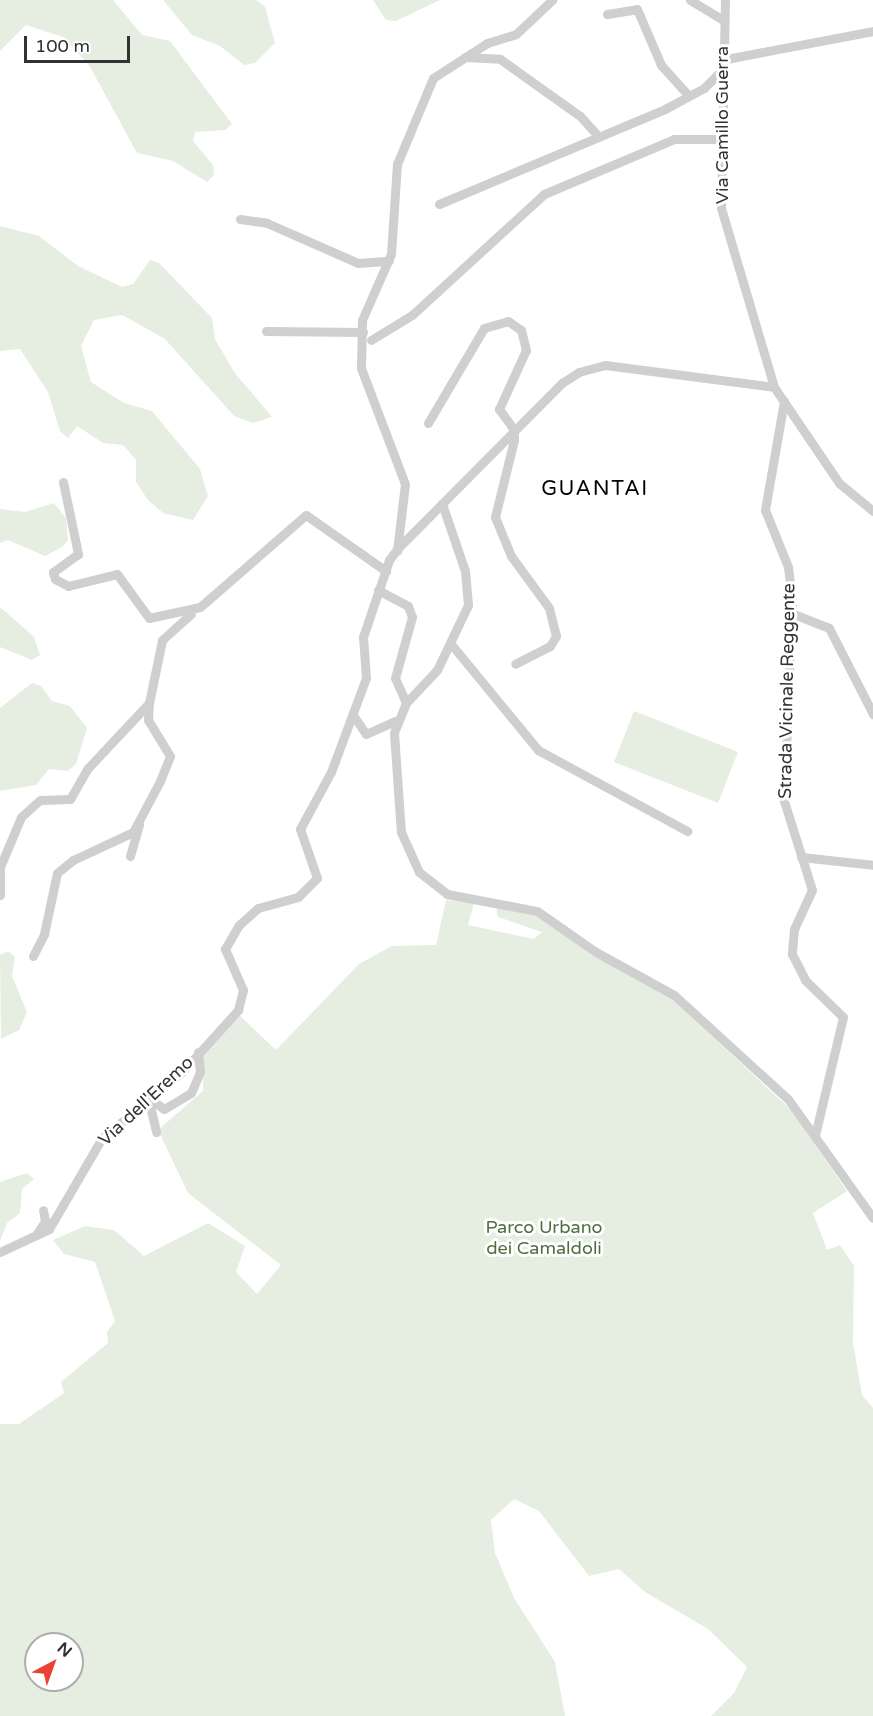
<!DOCTYPE html>
<style>
body{margin:0}
#map{position:relative;width:873px;height:1716px;overflow:hidden;background:#fff;font-family:"Varela Round",sans-serif}
div>[style]{position:absolute}
.green>*{inset:0;background:#e5eee0}
.minor>*{height:9px;margin:-4.5px;padding:0 4.5px;transform-origin:4.5px;border-radius:4.5px;background:#cfcfcf}
span{translate:-50% -50%;white-space:nowrap;text-align:center;line-height:1.15;-webkit-text-stroke:6px #fff;paint-order:stroke}
.street-label{font-size:18px;color:#323232}
.park-label{font-size:18px;color:#4d6f3d}
.quarter-label{font-size:21px;color:#000;letter-spacing:1.5px}
.north{position:absolute;left:24px;top:1632px;width:60px;height:60px;box-sizing:border-box;background:#fff;border:2px solid #adadad;border-radius:50%;rotate:41deg;font-size:16px;font-weight:700;line-height:24px;text-align:center;color:#323232}
.north::after{content:'';display:block;margin:auto;width:21px;height:27px;background:#e84334;clip-path:polygon(50% 0,100% 100%,50% 72%,0 100%)}
.scale{position:absolute;left:24px;top:36px;width:106px;height:27px;box-sizing:border-box;border:3px solid #323232;border-top:0;padding-left:8px;font-size:18px;line-height:21px;white-space:nowrap;color:#323232;-webkit-text-stroke:4px #fff;paint-order:stroke}
</style>
<div id="map">
<div class="green">
<div style="clip-path:polygon(0 0,113px 0,142px 35px,170px 41px,232px 124px,225px 130px,195px 132px,193px 141px,213px 165px,214px 175px,207px 182px,173px 161px,137px 153px,89px 65px,63px 37px,26px 25px,0 51px)"></div>
<div style="clip-path:polygon(163px 0,256px 0,265px 7px,275px 43px,255px 63px,244px 65px,220px 46px,192px 35px)"></div>
<div style="clip-path:polygon(373px 0,440px 0,396px 21px,386px 20px)"></div>
<div style="clip-path:polygon(0 226px,39px 236px,78px 266px,122px 287px,133px 284px,150px 260px,159px 263px,212px 318px,215px 339px,234px 372px,272px 417px,253px 423px,234px 416px,165px 339px,122px 315px,94px 320px,81px 346px,91px 382px,124px 403px,152px 411px,200px 469px,208px 496px,193px 520px,163px 513px,148px 500px,136px 482px,136px 460px,123px 445px,103px 443px,77px 426px,68px 438px,60px 431px,48px 392px,20px 349px,0 351px)"></div>
<div style="clip-path:polygon(54px 503px,66px 518px,68px 540px,62px 547px,45px 556px,8px 540px,0 543px,0 509px,25px 512px)"></div>
<div style="clip-path:polygon(0 607px,34px 637px,40px 655px,32px 660px,0 647px)"></div>
<div style="clip-path:polygon(32px 683px,41px 686px,52px 701px,70px 706px,87px 728px,76px 764px,68px 771px,49px 769px,36px 785px,0 791px,0 708px)"></div>
<div style="clip-path:polygon(634px 711px,738px 752px,718px 803px,614px 762px)"></div>
<div style="clip-path:polygon(evenodd,446px 900px,474px 903px,468px 925px,534px 939px,542px 932px,498px 917px,496px 906px,535px 914px,596px 957px,669px 996px,791px 1110px,847px 1191px,813px 1213px,827px 1250px,840px 1245px,854px 1266px,853px 1343px,862px 1395px,873px 1408px,873px 1716px,711px 1716px,734px 1693px,747px 1667px,708px 1629px,645px 1592px,619px 1569px,589px 1576px,539px 1511px,514px 1499px,491px 1520px,495px 1553px,514px 1598px,555px 1662px,565px 1716px,0 1716px,0 1424px,19px 1424px,64px 1393px,61px 1382px,108px 1343px,107px 1332px,115px 1321px,95px 1262px,64px 1254px,53px 1240px,85px 1226px,114px 1230px,144px 1256px,208px 1223px,245px 1246px,236px 1272px,257px 1294px,281px 1265px,188px 1193px,158px 1130px,203px 1091px,203px 1051px,238px 1014px,276px 1050px,359px 964px,392px 946px,436px 945px,446px 900px,36px 1644px,72px 1644px,72px 1680px,36px 1680px,36px 1644px)"></div>
<div style="clip-path:polygon(8px 951px,15px 957px,12px 976px,27px 1012px,19px 1030px,1px 1039px,0 955px)"></div>
<div style="clip-path:polygon(27px 1173px,34px 1179px,22px 1189px,20px 1213px,7px 1223px,0 1241px,0 1182px)"></div>
</div>
<div class="minor">
<div style="left:690px;top:0;width:37px;rotate:31deg"></div>
<div style="left:725px;top:0;width:208px;rotate:91.1deg"></div>
<div style="left:721px;top:208px;width:187px;rotate:73.5deg"></div>
<div style="left:774px;top:387px;width:116px;rotate:55.9deg"></div>
<div style="left:839px;top:483px;width:44px;rotate:39.5deg"></div>
<div style="left:607px;top:14px;width:30px;rotate:-9deg"></div>
<div style="left:637px;top:9px;width:61px;rotate:66.8deg"></div>
<div style="left:661px;top:65px;width:38px;rotate:48deg"></div>
<div style="left:465px;top:57px;width:35px;rotate:3deg"></div>
<div style="left:500px;top:59px;width:98px;rotate:35.5deg"></div>
<div style="left:580px;top:116px;width:28px;rotate:48deg"></div>
<div style="left:721px;top:60px;width:155px;rotate:-10.8deg"></div>
<div style="left:439px;top:204px;width:245px;rotate:-22.8deg"></div>
<div style="left:665px;top:109px;width:44px;rotate:-28.3deg"></div>
<div style="left:704px;top:88px;width:24px;rotate:-45deg"></div>
<div style="left:240px;top:219px;width:27px;rotate:8deg"></div>
<div style="left:267px;top:223px;width:99px;rotate:23.7deg"></div>
<div style="left:358px;top:263px;width:31px;rotate:-4deg"></div>
<div style="left:266px;top:331px;width:97px;rotate:0.6deg"></div>
<div style="left:371px;top:340px;width:48px;rotate:-31.4deg"></div>
<div style="left:412px;top:315px;width:179px;rotate:-42.5deg"></div>
<div style="left:544px;top:194px;width:141px;rotate:-22.9deg"></div>
<div style="left:674px;top:139px;width:49px"></div>
<div style="left:784px;top:401px;width:111px;rotate:99.9deg"></div>
<div style="left:765px;top:510px;width:61px;rotate:68deg"></div>
<div style="left:788px;top:567px;width:34px;rotate:83deg"></div>
<div style="left:792px;top:601px;width:200px;rotate:92.3deg"></div>
<div style="left:784px;top:801px;width:93px;rotate:72.5deg"></div>
<div style="left:812px;top:890px;width:43px;rotate:114.8deg"></div>
<div style="left:794px;top:929px;width:25px;rotate:95deg"></div>
<div style="left:792px;top:954px;width:29px;rotate:63deg"></div>
<div style="left:805px;top:980px;width:53px;rotate:44.2deg"></div>
<div style="left:843px;top:1017px;width:121px;rotate:103.3deg"></div>
<div style="left:428px;top:423px;width:110px;rotate:-59.5deg"></div>
<div style="left:484px;top:328px;width:25px;rotate:-16deg"></div>
<div style="left:508px;top:321px;width:16px;rotate:35deg"></div>
<div style="left:521px;top:330px;width:21px;rotate:76deg"></div>
<div style="left:526px;top:350px;width:65px;rotate:114.6deg"></div>
<div style="left:499px;top:409px;width:26px;rotate:54deg"></div>
<div style="left:514px;top:430px;width:10px;rotate:90deg"></div>
<div style="left:514px;top:440px;width:79px;rotate:103.9deg"></div>
<div style="left:495px;top:517px;width:42px;rotate:67.7deg"></div>
<div style="left:511px;top:556px;width:64px;rotate:53.8deg"></div>
<div style="left:549px;top:608px;width:29px;rotate:76deg"></div>
<div style="left:556px;top:636px;width:12px;rotate:121deg"></div>
<div style="left:550px;top:646px;width:39px;rotate:153deg"></div>
<div style="left:63px;top:482px;width:74px;rotate:78.2deg"></div>
<div style="left:78px;top:554px;width:31px;rotate:144deg"></div>
<div style="left:53px;top:572px;width:7px;rotate:74deg"></div>
<div style="left:55px;top:579px;width:15px;rotate:28deg"></div>
<div style="left:68px;top:586px;width:50px;rotate:-13.8deg"></div>
<div style="left:117px;top:574px;width:54px;rotate:54deg"></div>
<div style="left:149px;top:618px;width:52px;rotate:-12.2deg"></div>
<div style="left:200px;top:607px;width:140px;rotate:-41deg"></div>
<div style="left:306px;top:515px;width:98px;rotate:35deg"></div>
<div style="left:397px;top:551px;width:67px;rotate:-83.2deg"></div>
<div style="left:405px;top:484px;width:124px;rotate:-110.8deg"></div>
<div style="left:361px;top:368px;width:48px;rotate:-88.8deg"></div>
<div style="left:362px;top:320px;width:72px;rotate:-66.3deg"></div>
<div style="left:391px;top:254px;width:90px;rotate:-86.2deg"></div>
<div style="left:397px;top:164px;width:93px;rotate:-67.3deg"></div>
<div style="left:433px;top:78px;width:64px;rotate:-32.9deg"></div>
<div style="left:487px;top:43px;width:30px;rotate:-17deg"></div>
<div style="left:516px;top:34px;width:50px;rotate:-43.4deg"></div>
<div style="left:378px;top:590px;width:34px;rotate:28deg"></div>
<div style="left:408px;top:606px;width:12px;rotate:70deg"></div>
<div style="left:412px;top:617px;width:63px;rotate:105.6deg"></div>
<div style="left:395px;top:678px;width:27px;rotate:66deg"></div>
<div style="left:406px;top:703px;width:32px;rotate:112deg"></div>
<div style="left:394px;top:733px;width:99px;rotate:86deg"></div>
<div style="left:401px;top:832px;width:44px;rotate:65.8deg"></div>
<div style="left:419px;top:872px;width:36px;rotate:38deg"></div>
<div style="left:447px;top:894px;width:92px;rotate:10.7deg"></div>
<div style="left:537px;top:911px;width:72px;rotate:34.8deg"></div>
<div style="left:596px;top:952px;width:89px;rotate:28.9deg"></div>
<div style="left:674px;top:995px;width:154px;rotate:42.4deg"></div>
<div style="left:788px;top:1099px;width:146px;rotate:54.5deg"></div>
<div style="left:791px;top:613px;width:41px;rotate:21.5deg"></div>
<div style="left:829px;top:628px;width:97px;rotate:62.9deg"></div>
<div style="left:451px;top:644px;width:137px;rotate:50.6deg"></div>
<div style="left:538px;top:750px;width:170px;rotate:28.5deg"></div>
<div style="left:406px;top:703px;width:45px;rotate:-46.8deg"></div>
<div style="left:437px;top:670px;width:72px;rotate:-64.5deg"></div>
<div style="left:468px;top:605px;width:34px;rotate:-95deg"></div>
<div style="left:465px;top:571px;width:71px;rotate:-108.9deg"></div>
<div style="left:353px;top:715px;width:23px;rotate:56deg"></div>
<div style="left:366px;top:734px;width:32px;rotate:-24deg"></div>
<div style="left:130px;top:856px;width:33px;rotate:-74deg"></div>
<div style="left:801px;top:857px;width:72px;rotate:6.3deg"></div>
<div style="left:0;top:867px;width:54px;rotate:-67.2deg"></div>
<div style="left:21px;top:817px;width:25px;rotate:-42deg"></div>
<div style="left:40px;top:800px;width:30px;rotate:-2deg"></div>
<div style="left:70px;top:799px;width:36px;rotate:-60deg"></div>
<div style="left:88px;top:768px;width:89px;rotate:-46.8deg"></div>
<div style="left:149px;top:703px;width:64px;rotate:-78.3deg"></div>
<div style="left:162px;top:640px;width:39px;rotate:-42deg"></div>
<div style="left:0;top:869px;width:26px;rotate:90deg"></div>
<div style="left:33px;top:956px;width:25px;rotate:-63deg"></div>
<div style="left:44px;top:934px;width:62px;rotate:-78deg"></div>
<div style="left:57px;top:873px;width:21px;rotate:-39deg"></div>
<div style="left:73px;top:860px;width:66px;rotate:-25deg"></div>
<div style="left:133px;top:832px;width:58px;rotate:-62.1deg"></div>
<div style="left:160px;top:781px;width:27px;rotate:-68deg"></div>
<div style="left:170px;top:756px;width:42px;rotate:-121.4deg"></div>
<div style="left:148px;top:720px;width:17px;rotate:-87deg"></div>
<div style="left:148px;top:1097px;width:20px;rotate:37deg"></div>
<div style="left:164px;top:1109px;width:31px;rotate:-31deg"></div>
<div style="left:191px;top:1093px;width:23px;rotate:-67deg"></div>
<div style="left:200px;top:1072px;width:20px;rotate:-96deg"></div>
<div style="left:148px;top:1097px;width:36px;rotate:77deg"></div>
<div style="left:36px;top:1235px;width:17px;rotate:-57deg"></div>
<div style="left:45px;top:1221px;width:11px;rotate:-100deg"></div>
<div style="left:0;top:1252px;width:54px;rotate:-25.1deg"></div>
<div style="left:49px;top:1229px;width:105px;rotate:-59.8deg"></div>
<div style="left:102px;top:1138px;width:104px;rotate:-39.5deg"></div>
<div style="left:182px;top:1072px;width:84px;rotate:-47.9deg"></div>
<div style="left:238px;top:1010px;width:21px;rotate:-76deg"></div>
<div style="left:243px;top:990px;width:45px;rotate:-113.7deg"></div>
<div style="left:225px;top:949px;width:28px;rotate:-60deg"></div>
<div style="left:239px;top:925px;width:25px;rotate:-42deg"></div>
<div style="left:258px;top:908px;width:41px;rotate:-15.4deg"></div>
<div style="left:298px;top:897px;width:27px;rotate:-45deg"></div>
<div style="left:317px;top:878px;width:52px;rotate:-109.1deg"></div>
<div style="left:300px;top:829px;width:65px;rotate:-61.5deg"></div>
<div style="left:331px;top:772px;width:100px;rotate:-69.6deg"></div>
<div style="left:366px;top:678px;width:41px;rotate:-94.2deg"></div>
<div style="left:363px;top:637px;width:81px;rotate:-71.3deg"></div>
<div style="left:389px;top:560px;width:15px;rotate:-53deg"></div>
<div style="left:398px;top:548px;width:233px;rotate:-45.2deg"></div>
<div style="left:562px;top:383px;width:20px;rotate:-33deg"></div>
<div style="left:579px;top:372px;width:27px;rotate:-15deg"></div>
<div style="left:605px;top:365px;width:170px;rotate:7.4deg"></div>
</div>
<div class="street-label">
<span style="left:722px;top:125px;rotate:-90deg">Via Camillo Guerra</span>
<span style="left:787px;top:691px;rotate:-89deg">Strada Vicinale Reggente</span>
<span style="left:146px;top:1101px;rotate:-43deg">Via dell'Eremo</span>
</div>
<div class="park-label">
<span style="left:544px;top:1238px">Parco Urbano<br>dei Camaldoli</span>
</div>
<div class="quarter-label">
<span style="left:595px;top:489px">GUANTAI</span>
</div>
<div class="north">N</div>
<div class="scale">100 m</div>
</div>
